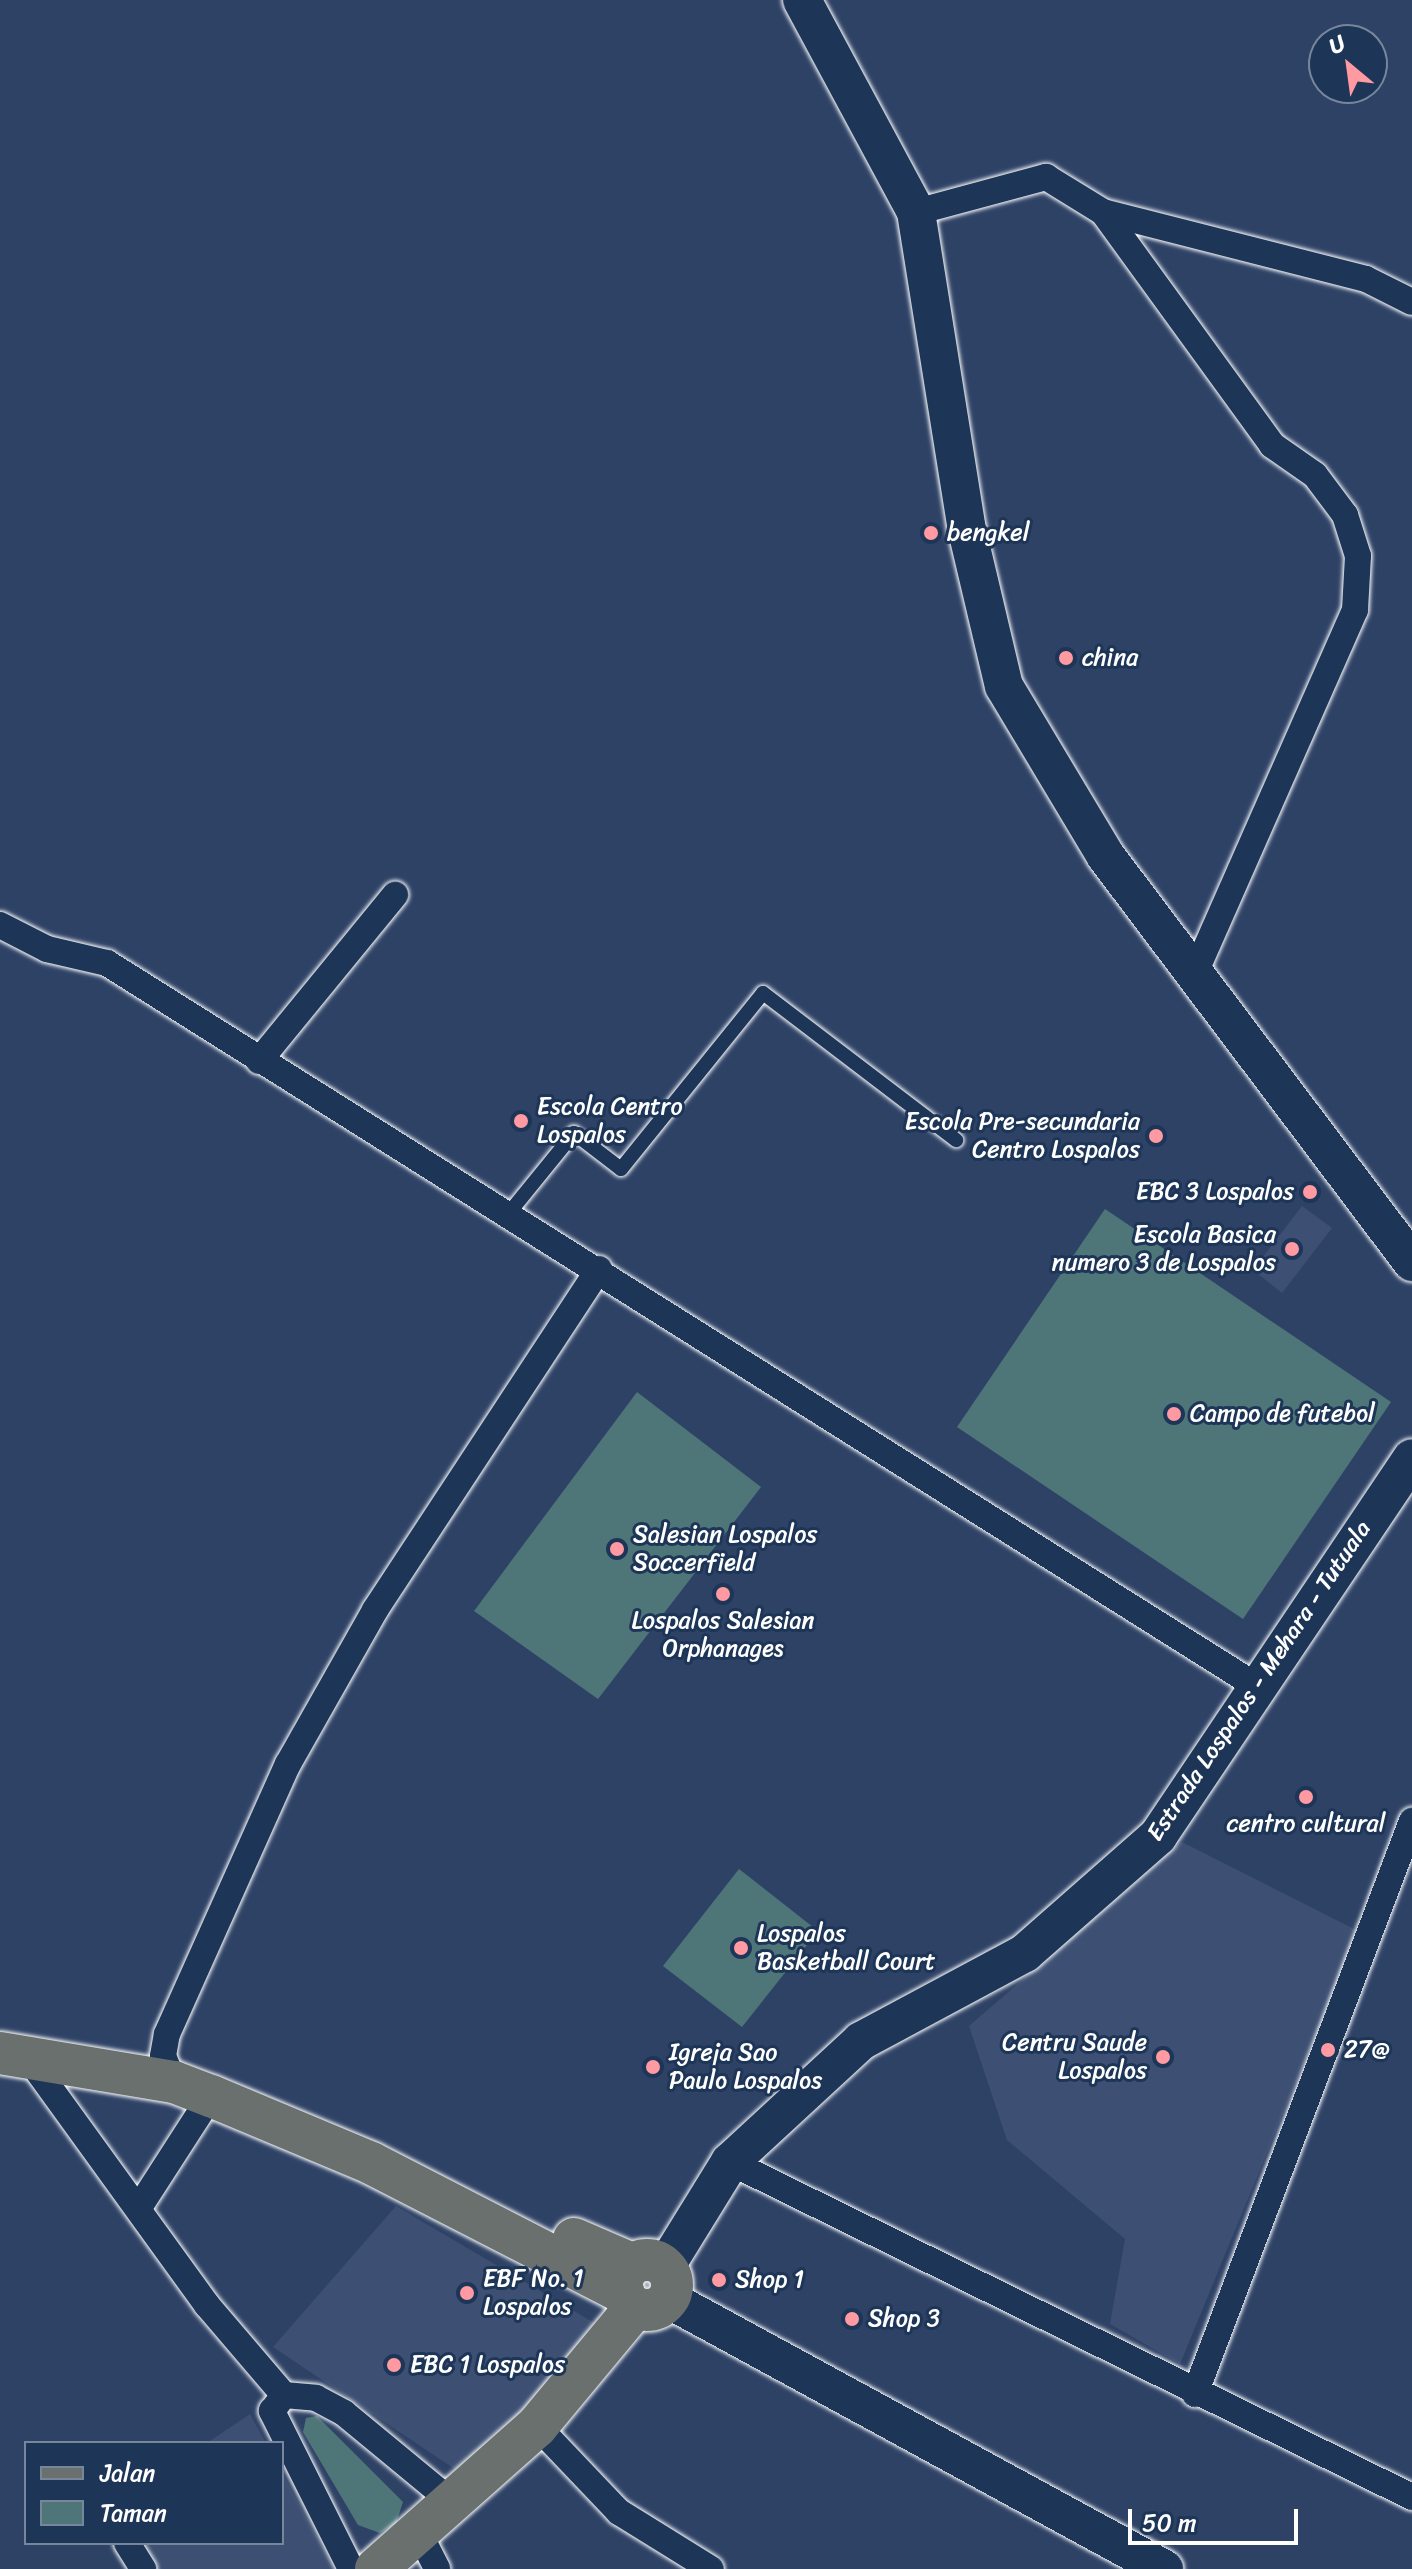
<!DOCTYPE html>
<style>
body{margin:0}
#map{position:relative;width:1412px;height:2569px;overflow:hidden;background:#2e4266;font-family:Sriracha,sans-serif}
div>[style]{position:absolute}
.built>*{inset:0;background:#3d5073}
.green>*{inset:0;background:#4e7679}
.roads{filter:drop-shadow(0 0 2px #fff) drop-shadow(0 0 2px #fff)}
.lane>*{height:14px;margin:-7px;padding:0 7px;transform-origin:7px;border-radius:7px;background:#1d3557}
.street>*{height:26px;margin:-13px;padding:0 13px;transform-origin:13px;border-radius:13px;background:#1d3557}
.secondary>*{height:38px;margin:-19px;padding:0 19px;transform-origin:19px;border-radius:19px;background:#1d3557}
.primary>*{height:42px;margin:-21px;padding:0 21px;transform-origin:21px;border-radius:21px;background:#6a706d}
.primary>.ring{margin:-21px;padding:0;box-sizing:content-box;background:none;border:42px solid #6a706d;border-radius:50%}
.dots>*{width:22px;height:22px;translate:-50% -50%;box-sizing:border-box;border:4px solid #1d3557;border-radius:50%}
span{translate:-50% -50%;white-space:nowrap;text-align:center;line-height:1.15;-webkit-text-stroke:6px #1d3557;paint-order:stroke}
.poi-label{font-size:24px;color:#fff}
.left{translate:0 -50%;text-align:left}
.right{translate:-100% -50%;text-align:right}
.street-label{font-size:24px;color:#fff}
.legend{position:absolute;left:24px;top:2441px;width:260px;height:104px;box-sizing:border-box;background:#1d3557;border:2px solid #77869a;margin:0;padding:10px 14px;list-style:none;font-size:24px;color:#fff}
.legend li{display:flex;align-items:center;gap:16px;height:40px}
.legend b{width:40px;border:2px solid #77869a}
.north{position:absolute;left:1308px;top:24px;width:80px;height:80px;box-sizing:border-box;background:#1d3557;border:2px solid #77869a;border-radius:50%;rotate:331deg;font-size:22px;font-weight:700;line-height:32px;text-align:center;color:#fff}
.north::after{content:'';display:block;margin:auto;width:28px;height:36px;background:#ff9aa2;clip-path:polygon(50% 0,100% 100%,50% 72%,0 100%)}
.scale{position:absolute;left:1128px;top:2509px;width:170px;height:36px;box-sizing:border-box;border:4px solid #fff;border-top:0;padding-left:10px;font-size:24px;line-height:28px;white-space:nowrap;color:#fff;-webkit-text-stroke:6px #1d3557;paint-order:stroke}
</style>
<div id="map">
<div class="built">
<div style="clip-path:polygon(1302px 1206px,1332px 1228px,1282px 1293px,1253px 1270px)"></div>
<div style="clip-path:polygon(1182px 1842px,1358px 1931px,1180px 2364px,1110px 2324px,1125px 2239px,1007px 2140px,969px 2026px)"></div>
<div style="clip-path:polygon(396px 2206px,596px 2324px,594px 2344px,459px 2472px,273px 2347px)"></div>
<div style="clip-path:polygon(250px 2414px,266px 2443px,207px 2443px)"></div>
<div style="clip-path:polygon(282px 2473px,334px 2569px,153px 2569px,137px 2543px,282px 2543px)"></div>
</div>
<div class="green">
<div style="clip-path:polygon(1105px 1209px,1391px 1402px,1243px 1619px,957px 1427px)"></div>
<div style="clip-path:polygon(637px 1392px,761px 1487px,598px 1699px,474px 1611px)"></div>
<div style="clip-path:polygon(739px 1869px,818px 1931px,742px 2027px,663px 1966px)"></div>
<div style="clip-path:polygon(317px 2416px,403px 2502px,396px 2523px,380px 2533px,358px 2525px,303px 2432px,306px 2418px)"></div>
</div>
<div class="roads">
<div class="lane">
<div style="left:509px;top:1213px;width:103px;rotate:-50.9deg"></div>
<div style="left:574px;top:1133px;width:59px;rotate:37.5deg"></div>
<div style="left:621px;top:1169px;width:226px;rotate:-51.1deg"></div>
<div style="left:763px;top:993px;width:243px;rotate:37.3deg"></div>
</div>
<div class="street">
<div style="left:916px;top:212px;width:135px;rotate:-15.1deg"></div>
<div style="left:1046px;top:177px;width:67px;rotate:31.6deg"></div>
<div style="left:1103px;top:212px;width:271px;rotate:14.3deg"></div>
<div style="left:1366px;top:279px;width:51px;rotate:26.6deg"></div>
<div style="left:1103px;top:212px;width:288px;rotate:54deg"></div>
<div style="left:1272px;top:445px;width:52px;rotate:34.9deg"></div>
<div style="left:1315px;top:475px;width:50px;rotate:53.1deg"></div>
<div style="left:1345px;top:515px;width:43px;rotate:72.4deg"></div>
<div style="left:1358px;top:556px;width:54px;rotate:93.2deg"></div>
<div style="left:1355px;top:610px;width:394px;rotate:113.8deg"></div>
<div style="left:0;top:925px;width:53px;rotate:27.1deg"></div>
<div style="left:47px;top:949px;width:62px;rotate:13.1deg"></div>
<div style="left:107px;top:963px;width:1360px;rotate:32.17deg"></div>
<div style="left:259px;top:1061px;width:215px;rotate:-50.7deg"></div>
<div style="left:29px;top:2059px;width:304px;rotate:54.1deg"></div>
<div style="left:207px;top:2305px;width:118px;rotate:49.5deg"></div>
<div style="left:174px;top:2082px;width:28px;rotate:-113deg"></div>
<div style="left:163px;top:2056px;width:22px;rotate:-80deg"></div>
<div style="left:167px;top:2034px;width:296px;rotate:-65.9deg"></div>
<div style="left:288px;top:1764px;width:177px;rotate:-60.5deg"></div>
<div style="left:375px;top:1610px;width:408px;rotate:-56.7deg"></div>
<div style="left:730px;top:2162px;width:760px;rotate:26.16deg"></div>
<div style="left:140px;top:2206px;width:131px;rotate:-57.2deg"></div>
<div style="left:1195px;top:2394px;width:613px;rotate:-69.26deg"></div>
<div style="left:537px;top:2426px;width:119px;rotate:46.4deg"></div>
<div style="left:619px;top:2512px;width:108px;rotate:31.8deg"></div>
<div style="left:420px;top:2535px;width:38px;rotate:63deg"></div>
<div style="left:127px;top:2543px;width:31px;rotate:58deg"></div>
<div style="left:351px;top:2569px;width:177px;rotate:-116.6deg"></div>
<div style="left:272px;top:2411px;width:20px;rotate:-53deg"></div>
<div style="left:284px;top:2395px;width:32px;rotate:5deg"></div>
<div style="left:316px;top:2398px;width:32px;rotate:28deg"></div>
<div style="left:344px;top:2413px;width:141px;rotate:39.5deg"></div>
</div>
<div class="secondary">
<div style="left:802px;top:0;width:241px;rotate:61.7deg"></div>
<div style="left:916px;top:212px;width:322px;rotate:80.9deg"></div>
<div style="left:967px;top:530px;width:160px;rotate:76.7deg"></div>
<div style="left:1004px;top:686px;width:197px;rotate:59.1deg"></div>
<div style="left:1105px;top:855px;width:510px;rotate:52.97deg"></div>
<div style="left:667px;top:2264px;width:120px;rotate:-58.3deg"></div>
<div style="left:730px;top:2162px;width:178px;rotate:-42.7deg"></div>
<div style="left:861px;top:2041px;width:186px;rotate:-28.2deg"></div>
<div style="left:1025px;top:1953px;width:177px;rotate:-41.3deg"></div>
<div style="left:1158px;top:1836px;width:455px;rotate:-56.1deg"></div>
<div style="left:668px;top:2299px;width:565px;rotate:28.56deg"></div>
</div>
<div class="primary">
<div style="left:0;top:2053px;width:176px;rotate:9.5deg"></div>
<div style="left:174px;top:2082px;width:40px;rotate:21deg"></div>
<div style="left:211px;top:2096px;width:173px;rotate:22.7deg"></div>
<div style="left:371px;top:2163px;width:284px;rotate:27.2deg"></div>
<div style="left:574px;top:2239px;width:63px;rotate:23.3deg"></div>
<div class="ring" style="left:622px;top:2260px;width:8px;height:8px"></div>
<div style="left:376px;top:2569px;width:215px;rotate:-41.6deg"></div>
<div style="left:537px;top:2426px;width:153px;rotate:-50.3deg"></div>
</div>
</div>
<div class="dots">
<div style="left:931px;top:533px;background:#ff9aa2"></div>
<div style="left:1066px;top:658px;background:#ff9aa2"></div>
<div style="left:521px;top:1121px;background:#ff9aa2"></div>
<div style="left:1156px;top:1136px;background:#ff9aa2"></div>
<div style="left:1310px;top:1192px;background:#ff9aa2"></div>
<div style="left:1292px;top:1249px;background:#ff9aa2"></div>
<div style="left:1174px;top:1414px;background:#ff9aa2"></div>
<div style="left:617px;top:1549px;background:#ff9aa2"></div>
<div style="left:723px;top:1594px;background:#ff9aa2"></div>
<div style="left:1306px;top:1797px;background:#ff9aa2"></div>
<div style="left:741px;top:1948px;background:#ff9aa2"></div>
<div style="left:1328px;top:2050px;background:#ff9aa2"></div>
<div style="left:1163px;top:2057px;background:#ff9aa2"></div>
<div style="left:653px;top:2067px;background:#ff9aa2"></div>
<div style="left:719px;top:2280px;background:#ff9aa2"></div>
<div style="left:467px;top:2293px;background:#ff9aa2"></div>
<div style="left:852px;top:2319px;background:#ff9aa2"></div>
<div style="left:394px;top:2365px;background:#ff9aa2"></div>
</div>
<div class="poi-label">
<span class="left" style="left:947px;top:533px">bengkel</span>
<span class="left" style="left:1082px;top:658px">china</span>
<span class="left" style="left:537px;top:1121px">Escola Centro<br>Lospalos</span>
<span class="right" style="left:1140px;top:1136px">Escola Pre-secundaria<br>Centro Lospalos</span>
<span class="right" style="left:1294px;top:1192px">EBC 3 Lospalos</span>
<span class="right" style="left:1276px;top:1249px">Escola Basica<br>numero 3 de Lospalos</span>
<span class="left" style="left:1190px;top:1414px">Campo de futebol</span>
<span class="left" style="left:633px;top:1549px">Salesian Lospalos<br>Soccerfield</span>
<span style="left:723px;top:1635px">Lospalos Salesian<br>Orphanages</span>
<span style="left:1306px;top:1824px">centro cultural</span>
<span class="left" style="left:757px;top:1948px">Lospalos<br>Basketball Court</span>
<span class="right" style="left:1147px;top:2057px">Centru Saude<br>Lospalos</span>
<span class="left" style="left:1344px;top:2050px">27@</span>
<span class="left" style="left:669px;top:2067px">Igreja Sao<br>Paulo Lospalos</span>
<span class="left" style="left:483px;top:2293px">EBF No. 1<br>Lospalos</span>
<span class="left" style="left:735px;top:2280px">Shop 1</span>
<span class="left" style="left:868px;top:2319px">Shop 3</span>
<span class="left" style="left:410px;top:2365px">EBC 1 Lospalos</span>
</div>
<div class="street-label">
<span style="left:1259px;top:1681px;rotate:-56deg">Estrada Lospalos - Mehara - Tutuala</span>
</div>
<ul class="legend">
<li><b style="height:10px;background:#6a706d"></b>Jalan</li>
<li><b style="height:22px;background:#4e7679"></b>Taman</li>
</ul>
<div class="north">U</div>
<div class="scale">50 m</div>
</div>
